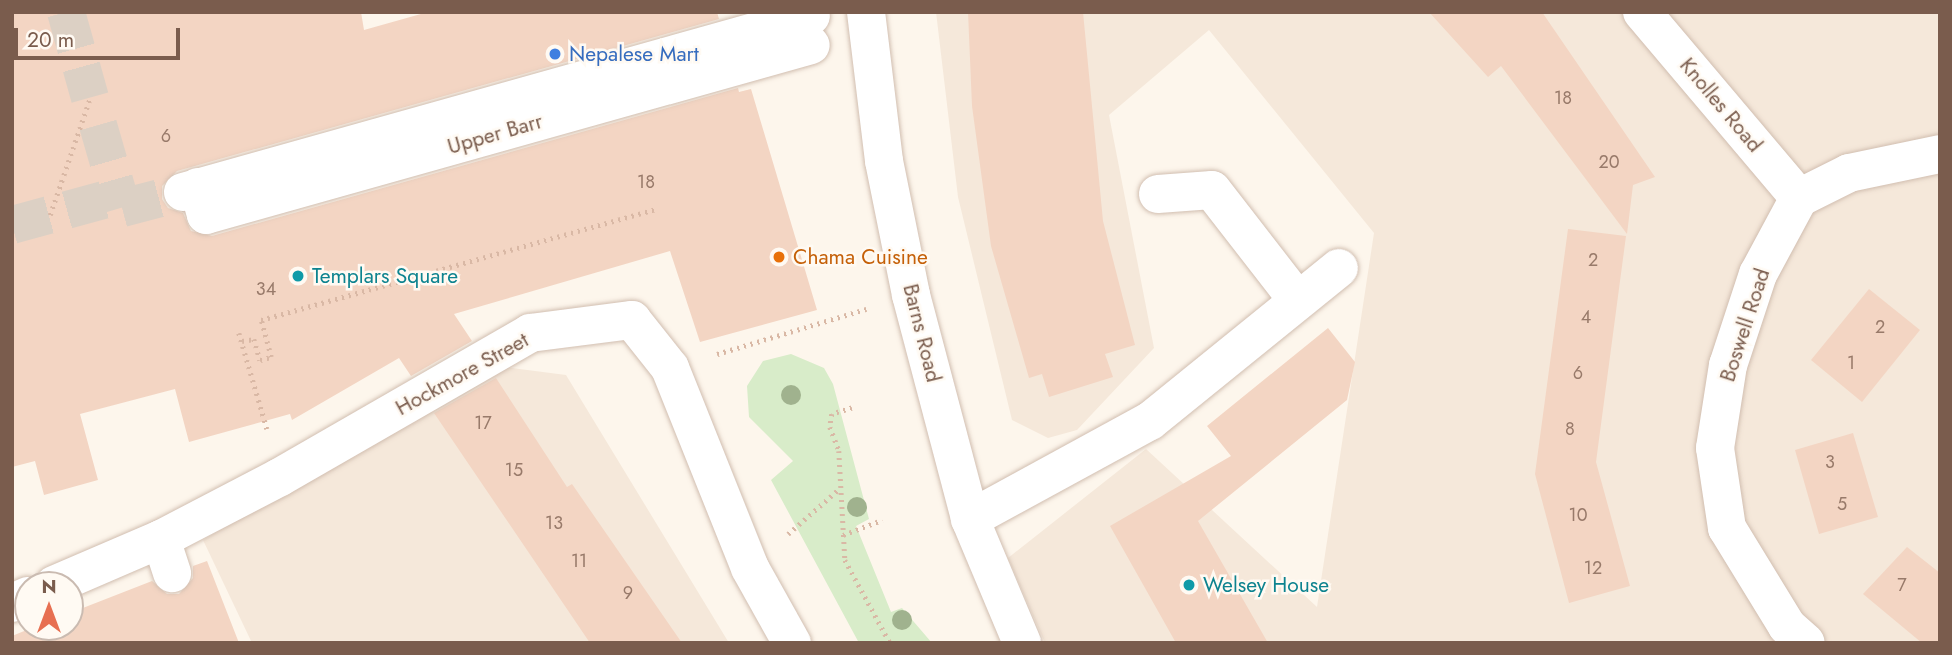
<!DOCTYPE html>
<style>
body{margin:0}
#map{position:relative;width:1952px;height:655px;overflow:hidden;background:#fdf6ec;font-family:Jost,sans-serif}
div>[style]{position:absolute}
.residential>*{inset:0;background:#f5e8da}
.green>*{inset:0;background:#d8ecc9}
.building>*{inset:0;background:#f3d5c3}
.minor-tunnel>*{height:38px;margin-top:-19px;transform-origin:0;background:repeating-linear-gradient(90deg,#dcd0c4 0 38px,transparent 0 57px)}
.path>*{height:4.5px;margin-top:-2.25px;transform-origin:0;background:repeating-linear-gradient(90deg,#d9b8a5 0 2px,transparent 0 7px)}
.roads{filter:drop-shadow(0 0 2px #d1beb0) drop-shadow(0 0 2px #d1beb0)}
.minor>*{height:38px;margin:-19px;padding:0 19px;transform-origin:19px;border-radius:19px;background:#fff}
.trees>*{width:20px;height:20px;margin:-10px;border-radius:50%;background:#a0b28e}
.dots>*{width:19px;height:19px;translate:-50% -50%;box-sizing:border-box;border:4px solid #fffaf3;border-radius:50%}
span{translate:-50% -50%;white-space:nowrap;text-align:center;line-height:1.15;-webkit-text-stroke:5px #fffaf3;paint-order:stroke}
.number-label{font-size:18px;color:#987a6a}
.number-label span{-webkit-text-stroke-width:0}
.shop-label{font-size:21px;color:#366cbe}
.left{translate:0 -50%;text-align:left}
.street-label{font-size:21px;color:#7a5c4d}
.food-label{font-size:21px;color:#c56008}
.culture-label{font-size:21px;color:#0d838f}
.frame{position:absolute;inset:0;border:14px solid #7a5c4d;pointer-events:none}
.north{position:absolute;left:14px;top:571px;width:70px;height:70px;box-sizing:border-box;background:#fffaf3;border:2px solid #cabbb1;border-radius:50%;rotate:0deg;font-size:19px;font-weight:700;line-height:28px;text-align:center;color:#7a5c4d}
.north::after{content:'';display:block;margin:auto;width:24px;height:32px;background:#e76f51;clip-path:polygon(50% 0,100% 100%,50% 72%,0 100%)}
.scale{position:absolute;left:14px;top:28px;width:166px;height:32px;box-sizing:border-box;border:4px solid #7a5c4d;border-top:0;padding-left:9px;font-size:21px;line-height:24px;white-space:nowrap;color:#7a5c4d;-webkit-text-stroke:5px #fffaf3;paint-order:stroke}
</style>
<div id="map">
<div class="residential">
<div style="clip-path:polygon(936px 12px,1940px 12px,1940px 643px,1045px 643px,1008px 558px,1146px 449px,1317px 607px,1374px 233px,1209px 30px,1109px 115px,1154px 348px,1077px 430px,1048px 438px,1012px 420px,958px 197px)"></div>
<div style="clip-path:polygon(497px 366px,566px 375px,729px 643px,252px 643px,203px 540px)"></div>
</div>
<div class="green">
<div style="clip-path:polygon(791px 354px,824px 368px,833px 384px,869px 519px,856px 526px,891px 612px,902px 608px,932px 643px,859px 643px,771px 480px,793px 461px,749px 417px,747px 386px,763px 361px)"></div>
</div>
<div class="building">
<div style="clip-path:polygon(12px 12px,361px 12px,364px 30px,428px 12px,717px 12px,719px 19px,177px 171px,162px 186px,162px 199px,168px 208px,183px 213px,191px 231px,212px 236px,738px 88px,739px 92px,751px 89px,817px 310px,700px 342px,670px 251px,454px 314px,472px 341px,411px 376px,399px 358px,292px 420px,290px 414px,189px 442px,175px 389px,80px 414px,98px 480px,44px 495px,35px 461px,12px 467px)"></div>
<div style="clip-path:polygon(968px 12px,1083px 12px,1103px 221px,1135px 345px,1105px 354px,1113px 377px,1049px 397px,1042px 374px,1029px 378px,991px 246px,972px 106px)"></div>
<div style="clip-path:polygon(1429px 12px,1542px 12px,1655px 177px,1633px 185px,1627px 234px,1501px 66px,1488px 77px)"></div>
<div style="clip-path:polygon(1568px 229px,1626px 236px,1596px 462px,1630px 586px,1569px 603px,1535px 474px)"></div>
<div style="clip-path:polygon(1869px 289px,1920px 330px,1862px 402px,1811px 360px)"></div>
<div style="clip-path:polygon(1328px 328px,1355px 362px,1347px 400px,1198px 521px,1268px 643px,1176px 643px,1110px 526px,1231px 456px,1207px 426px)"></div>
<div style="clip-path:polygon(496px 378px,567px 487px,572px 484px,682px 643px,590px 643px,434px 413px)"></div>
<div style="clip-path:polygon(1853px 433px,1878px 517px,1819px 534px,1795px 450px)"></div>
<div style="clip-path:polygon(1907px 547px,1940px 573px,1940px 643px,1922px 643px,1863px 594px)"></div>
<div style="clip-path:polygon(207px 561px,239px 643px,12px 643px,12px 636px,34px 627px,70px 627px,70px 613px,152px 581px,167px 594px,179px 594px,193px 578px,193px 566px)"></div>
</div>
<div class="minor-tunnel">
<div style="left:66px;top:12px;width:89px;rotate:74.4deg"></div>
<div style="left:98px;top:125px;width:86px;rotate:73.9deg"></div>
<div style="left:122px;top:208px;width:63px;rotate:-14.7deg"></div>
<div style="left:12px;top:225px;width:110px;rotate:-15.3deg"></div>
</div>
<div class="path">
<div style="left:50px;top:215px;width:124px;rotate:-71.1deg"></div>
<div style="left:239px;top:333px;width:100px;rotate:73.7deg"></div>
<div style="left:242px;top:341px;width:12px;rotate:-9deg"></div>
<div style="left:254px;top:339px;width:22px;rotate:74deg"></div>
<div style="left:260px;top:360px;width:11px;rotate:-15deg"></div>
<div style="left:271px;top:357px;width:38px;rotate:-105deg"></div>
<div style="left:261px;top:320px;width:410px;rotate:-15.7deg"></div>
<div style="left:717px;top:354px;width:156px;rotate:-16.8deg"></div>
<div style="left:852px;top:408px;width:21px;rotate:163deg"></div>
<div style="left:832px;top:414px;width:13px;rotate:99deg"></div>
<div style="left:830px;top:427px;width:26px;rotate:69deg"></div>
<div style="left:839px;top:451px;width:109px;rotate:86.8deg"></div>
<div style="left:845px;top:560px;width:94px;rotate:61.5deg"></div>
<div style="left:788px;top:534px;width:68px;rotate:-41.4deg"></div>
<div style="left:843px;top:535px;width:42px;rotate:-21deg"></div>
</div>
<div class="roads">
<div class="minor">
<div style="left:866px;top:12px;width:150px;rotate:83.1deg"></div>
<div style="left:884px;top:161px;width:137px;rotate:78.6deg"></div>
<div style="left:911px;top:295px;width:232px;rotate:75.2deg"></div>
<div style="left:970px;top:519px;width:134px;rotate:67.2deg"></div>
<div style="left:1642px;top:12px;width:243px;rotate:49.8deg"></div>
<div style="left:198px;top:187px;width:29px;rotate:74deg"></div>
<div style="left:206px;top:215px;width:628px;rotate:-15.69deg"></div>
<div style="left:183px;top:192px;width:652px;rotate:-15.66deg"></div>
<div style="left:1158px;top:194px;width:54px;rotate:-4.2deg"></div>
<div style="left:1212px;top:190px;width:140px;rotate:52.2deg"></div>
<div style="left:1799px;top:198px;width:86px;rotate:118.3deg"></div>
<div style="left:1758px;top:274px;width:96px;rotate:108.2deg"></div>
<div style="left:1728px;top:365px;width:84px;rotate:98.9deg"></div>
<div style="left:1715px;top:448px;width:81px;rotate:81.5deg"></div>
<div style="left:1727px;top:528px;width:115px;rotate:58.5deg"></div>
<div style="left:1787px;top:626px;width:25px;rotate:42deg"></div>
<div style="left:1799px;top:198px;width:56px;rotate:-26.6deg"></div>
<div style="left:1849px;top:173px;width:93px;rotate:-11.8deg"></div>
<div style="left:970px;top:519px;width:205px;rotate:-28.6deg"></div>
<div style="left:1150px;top:421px;width:243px;rotate:-39deg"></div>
<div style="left:161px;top:539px;width:36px;rotate:72deg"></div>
<div style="left:54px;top:585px;width:116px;rotate:-23.3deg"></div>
<div style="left:161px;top:539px;width:134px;rotate:-27.5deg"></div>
<div style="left:280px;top:477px;width:289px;rotate:-29.9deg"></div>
<div style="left:530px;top:333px;width:103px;rotate:-7.3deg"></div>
<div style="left:632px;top:320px;width:61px;rotate:51.6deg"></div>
<div style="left:670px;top:368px;width:215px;rotate:68.2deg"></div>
<div style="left:750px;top:568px;width:86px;rotate:60.8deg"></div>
<div style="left:12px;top:603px;width:17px;rotate:-24deg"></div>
</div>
</div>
<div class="trees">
<div style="left:791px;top:395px"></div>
<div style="left:857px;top:507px"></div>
<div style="left:902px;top:620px"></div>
</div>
<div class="dots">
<div style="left:555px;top:54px;background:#3f7fe0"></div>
<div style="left:779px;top:257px;background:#e8710a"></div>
<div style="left:298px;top:276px;background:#0f9aa8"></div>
<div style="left:1189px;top:585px;background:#0f9aa8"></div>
</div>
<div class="number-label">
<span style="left:1563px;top:98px">18</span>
<span style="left:166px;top:136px">6</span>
<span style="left:1609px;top:162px">20</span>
<span style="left:646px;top:182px">18</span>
<span style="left:1593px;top:260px">2</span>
<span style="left:266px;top:289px">34</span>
<span style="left:1586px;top:317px">4</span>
<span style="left:1880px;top:327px">2</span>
<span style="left:1851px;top:363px">1</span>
<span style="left:1578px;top:373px">6</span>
<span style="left:483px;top:423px">17</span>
<span style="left:1570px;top:429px">8</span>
<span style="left:1830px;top:462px">3</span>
<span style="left:514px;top:470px">15</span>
<span style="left:1842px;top:504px">5</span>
<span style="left:1578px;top:515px">10</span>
<span style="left:554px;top:523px">13</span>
<span style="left:579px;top:561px">11</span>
<span style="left:1593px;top:568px">12</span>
<span style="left:1902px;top:585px">7</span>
<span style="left:628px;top:593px">9</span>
</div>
<div class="shop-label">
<span class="left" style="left:569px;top:54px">Nepalese Mart</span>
</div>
<div class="street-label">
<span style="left:1721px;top:105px;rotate:50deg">Knolles Road</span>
<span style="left:495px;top:134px;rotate:-16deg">Upper Barr</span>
<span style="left:1745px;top:325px;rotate:-72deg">Boswell Road</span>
<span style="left:922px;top:333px;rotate:76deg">Barns Road</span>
<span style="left:462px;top:374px;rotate:-29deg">Hockmore Street</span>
</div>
<div class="food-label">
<span class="left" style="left:793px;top:257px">Chama Cuisine</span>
</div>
<div class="culture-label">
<span class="left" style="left:312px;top:276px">Templars Square</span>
<span class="left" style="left:1203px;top:585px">Welsey House</span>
</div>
<div class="frame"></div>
<div class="north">N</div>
<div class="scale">20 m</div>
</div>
